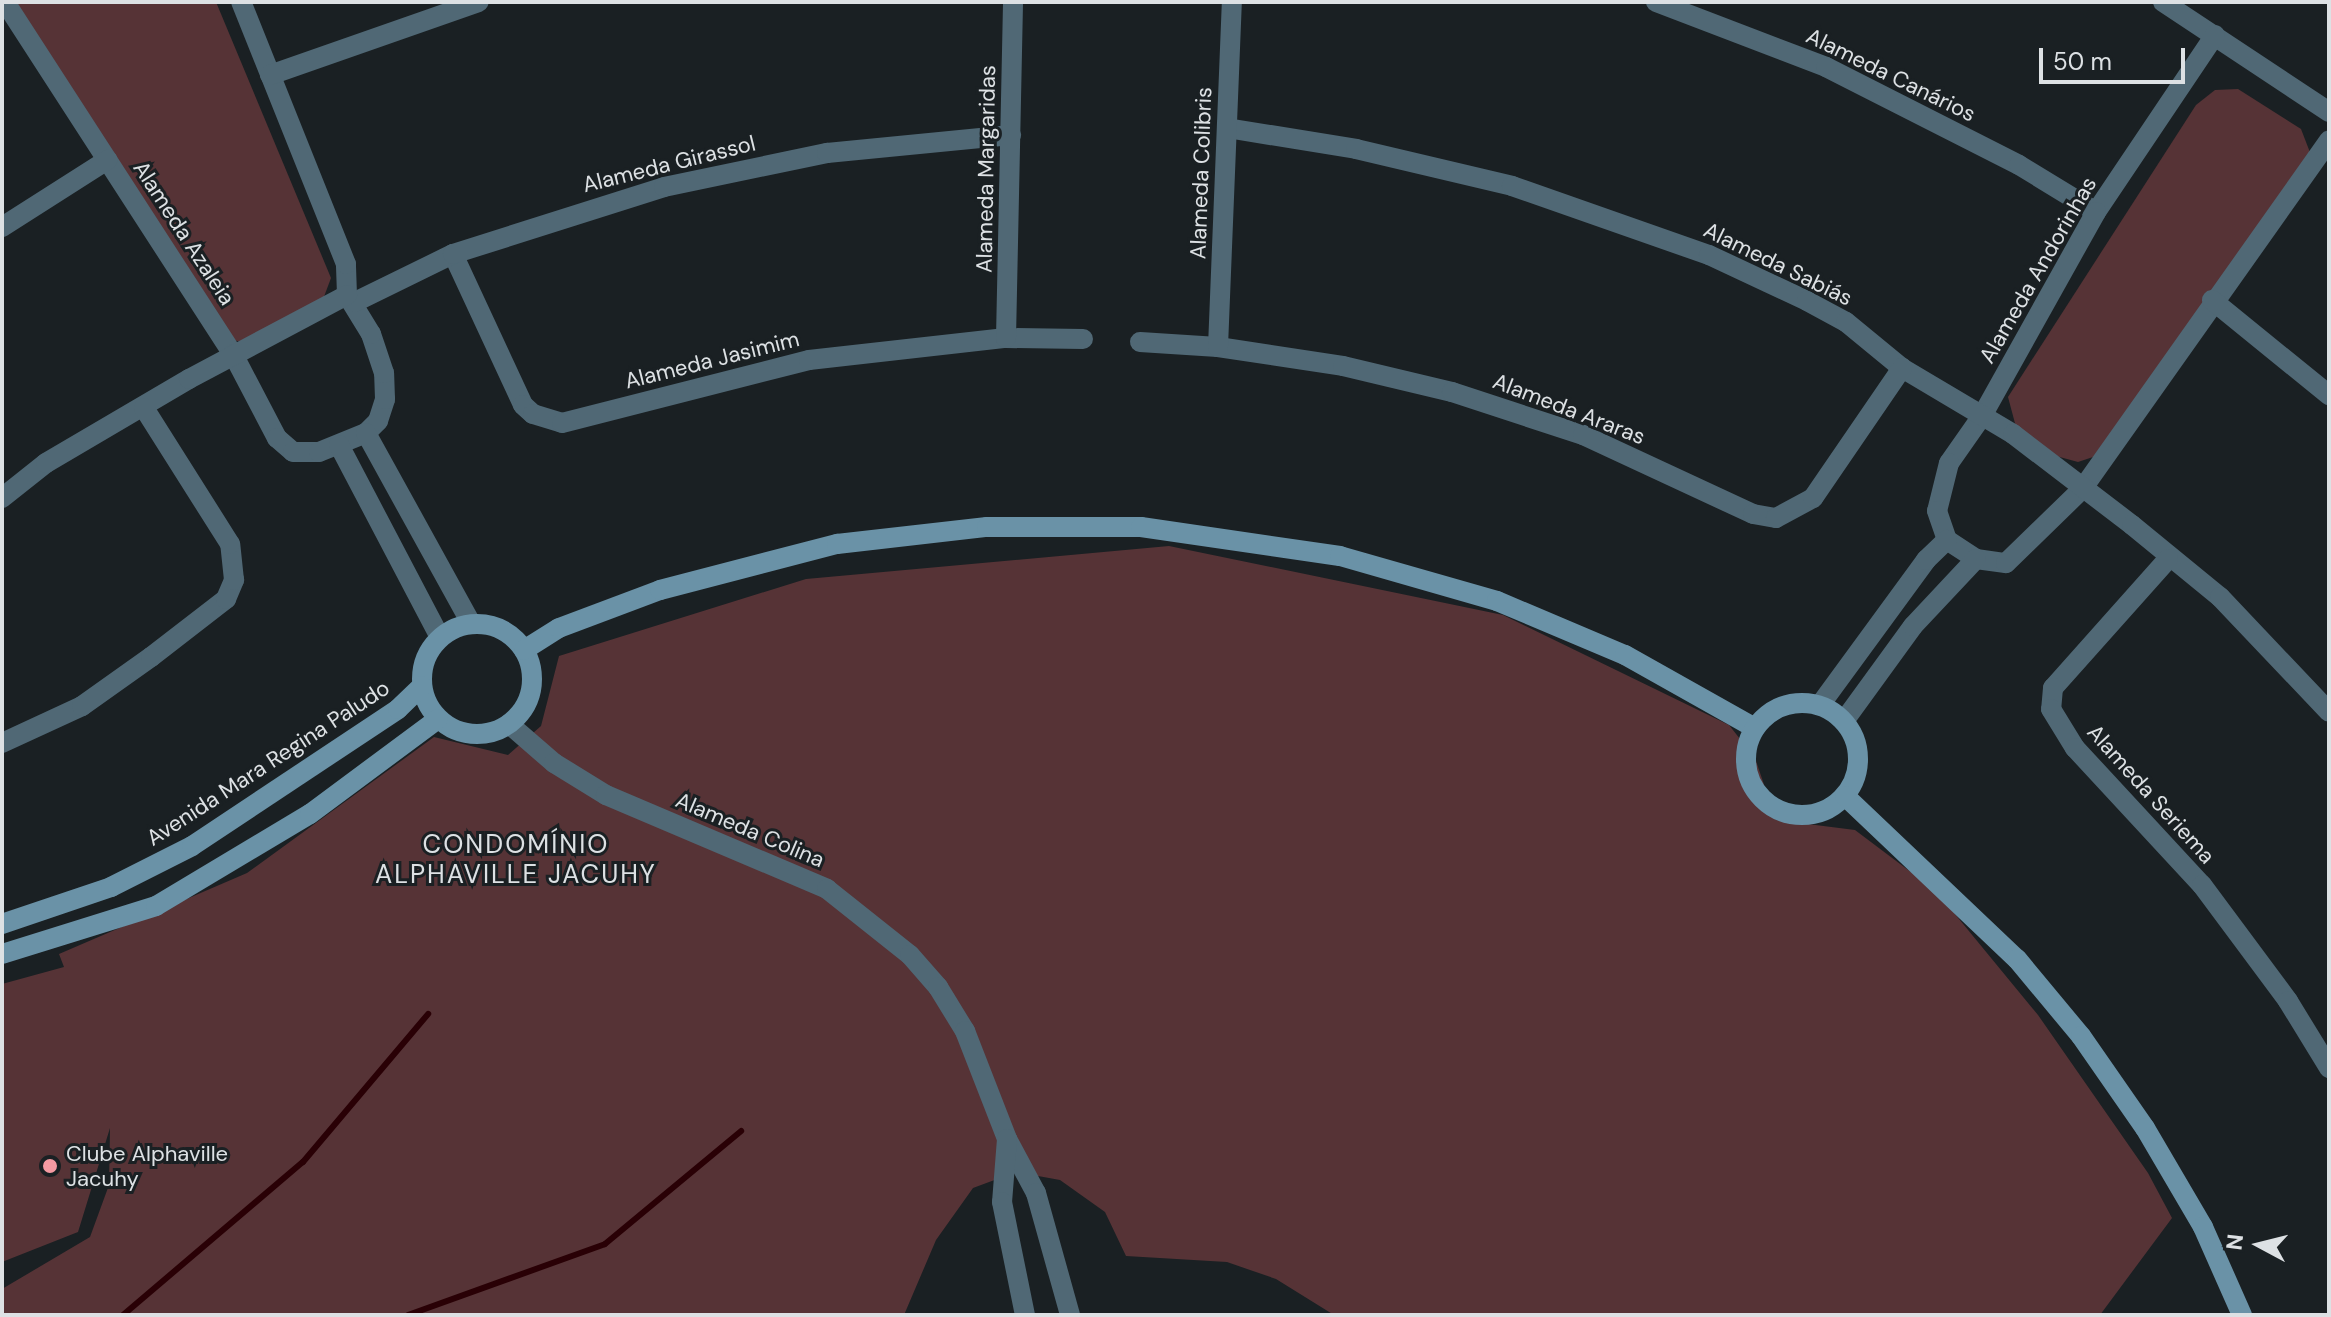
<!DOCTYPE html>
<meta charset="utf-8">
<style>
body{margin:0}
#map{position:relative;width:2331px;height:1317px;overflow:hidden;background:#1a2023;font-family:"DM Sans",sans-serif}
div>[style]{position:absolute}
.green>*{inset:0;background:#563336}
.stream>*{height:6px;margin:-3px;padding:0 3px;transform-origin:3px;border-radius:3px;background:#290005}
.street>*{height:20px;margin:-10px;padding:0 10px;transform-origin:10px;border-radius:10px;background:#506875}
.secondary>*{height:20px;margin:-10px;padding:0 10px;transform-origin:10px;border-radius:10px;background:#6a92a7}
.secondary>.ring{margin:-10px;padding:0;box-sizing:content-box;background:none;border:20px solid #6a92a7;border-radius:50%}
.dots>*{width:22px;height:22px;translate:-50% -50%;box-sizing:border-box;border:4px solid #1a2023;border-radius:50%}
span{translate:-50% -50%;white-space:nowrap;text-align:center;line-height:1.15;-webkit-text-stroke:6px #1a2023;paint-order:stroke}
.street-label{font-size:22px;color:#dde1e4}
.poi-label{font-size:22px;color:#dde1e4}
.left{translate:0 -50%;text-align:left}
.quarter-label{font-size:26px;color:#dde1e4;letter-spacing:2px}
.frame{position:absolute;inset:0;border:4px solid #dde1e4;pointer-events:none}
.north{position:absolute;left:2219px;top:1205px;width:80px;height:80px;-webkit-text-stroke:6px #1a2023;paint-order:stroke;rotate:277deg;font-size:22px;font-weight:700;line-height:32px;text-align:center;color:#dde1e4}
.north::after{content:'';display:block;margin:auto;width:28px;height:36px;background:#dde1e4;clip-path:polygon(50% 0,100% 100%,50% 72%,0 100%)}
.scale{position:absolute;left:2039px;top:48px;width:146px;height:36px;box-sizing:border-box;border:4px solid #dde1e4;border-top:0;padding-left:10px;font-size:24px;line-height:28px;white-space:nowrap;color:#dde1e4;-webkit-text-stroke:6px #1a2023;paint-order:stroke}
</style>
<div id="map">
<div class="green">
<div style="clip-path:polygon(2px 2px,216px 2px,331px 278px,322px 302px,246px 343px,224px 338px)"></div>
<div style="clip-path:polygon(2238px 89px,2301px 129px,2311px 155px,2096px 456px,2078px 462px,2056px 456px,2016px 427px,2008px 397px,2196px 105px,2215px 90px)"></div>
<div style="clip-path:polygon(1169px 546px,1503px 615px,1729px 725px,1755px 758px,1776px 820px,1855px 830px,1936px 891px,2038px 1015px,2148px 1173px,2172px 1218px,2100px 1315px,1334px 1315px,1276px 1279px,1227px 1262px,1126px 1256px,1105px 1212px,1060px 1180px,1016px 1172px,973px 1188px,936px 1240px,904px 1315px,2px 1315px,2px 1289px,90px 1237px,109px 1185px,110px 1128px,78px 1232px,2px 1262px,2px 984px,64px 967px,59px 954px,247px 873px,434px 737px,508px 755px,541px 726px,559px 656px,806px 579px)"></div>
</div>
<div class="stream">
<div style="left:123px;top:1315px;width:236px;rotate:-40.4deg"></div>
<div style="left:303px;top:1162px;width:194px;rotate:-49.8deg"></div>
<div style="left:408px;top:1315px;width:209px;rotate:-19.8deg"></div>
<div style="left:605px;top:1244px;width:177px;rotate:-39.7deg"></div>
</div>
<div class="street">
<div style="left:5px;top:2px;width:419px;rotate:57.1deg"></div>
<div style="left:233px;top:354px;width:95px;rotate:62.4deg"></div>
<div style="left:277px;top:438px;width:21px;rotate:41deg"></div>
<div style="left:293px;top:452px;width:26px"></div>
<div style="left:319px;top:452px;width:51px;rotate:-22deg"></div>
<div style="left:366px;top:433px;width:17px;rotate:-45deg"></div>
<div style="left:378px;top:421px;width:23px;rotate:-72deg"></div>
<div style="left:385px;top:399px;width:26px;rotate:-92deg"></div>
<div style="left:384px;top:373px;width:41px;rotate:-108.4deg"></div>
<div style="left:371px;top:334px;width:46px;rotate:-121.6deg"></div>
<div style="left:347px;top:295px;width:31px;rotate:-92deg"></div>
<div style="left:346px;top:264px;width:282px;rotate:-111.8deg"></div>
<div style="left:1656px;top:2px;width:182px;rotate:20.9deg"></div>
<div style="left:1826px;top:67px;width:216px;rotate:26.9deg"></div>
<div style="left:2019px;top:165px;width:90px;rotate:31.4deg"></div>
<div style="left:2163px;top:2px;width:199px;rotate:33.5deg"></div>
<div style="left:2215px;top:35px;width:213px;rotate:123.9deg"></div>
<div style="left:2096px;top:212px;width:234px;rotate:119.2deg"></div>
<div style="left:1982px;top:416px;width:57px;rotate:125.1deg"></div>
<div style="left:1949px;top:463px;width:49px;rotate:104deg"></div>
<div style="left:1937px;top:511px;width:31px;rotate:71deg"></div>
<div style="left:1947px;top:540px;width:35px;rotate:33deg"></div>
<div style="left:1976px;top:559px;width:30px;rotate:8deg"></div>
<div style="left:2006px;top:563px;width:107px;rotate:-44.2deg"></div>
<div style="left:2083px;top:488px;width:426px;rotate:-54.7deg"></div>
<div style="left:270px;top:75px;width:221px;rotate:-19.3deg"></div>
<div style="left:1227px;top:128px;width:131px;rotate:9.2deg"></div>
<div style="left:1356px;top:149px;width:160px;rotate:13.3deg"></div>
<div style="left:1512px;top:186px;width:209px;rotate:19.3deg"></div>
<div style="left:1709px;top:255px;width:108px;rotate:25.1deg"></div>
<div style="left:1807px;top:301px;width:44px;rotate:28.3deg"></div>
<div style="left:1846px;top:322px;width:72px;rotate:39.4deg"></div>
<div style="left:1902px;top:368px;width:129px;rotate:30.7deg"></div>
<div style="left:2013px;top:434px;width:150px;rotate:37.4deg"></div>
<div style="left:2132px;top:525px;width:114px;rotate:39.3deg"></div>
<div style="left:2220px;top:597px;width:158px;rotate:46.5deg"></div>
<div style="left:2px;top:227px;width:125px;rotate:-32.5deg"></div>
<div style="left:453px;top:254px;width:166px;rotate:65.1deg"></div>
<div style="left:523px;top:405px;width:13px;rotate:42deg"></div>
<div style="left:533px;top:414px;width:30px;rotate:17deg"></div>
<div style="left:562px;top:423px;width:255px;rotate:-14.3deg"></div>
<div style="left:809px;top:360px;width:198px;rotate:-6.4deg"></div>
<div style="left:1006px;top:338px;width:77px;rotate:0.7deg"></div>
<div style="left:2212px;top:300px;width:151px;rotate:39.1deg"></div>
<div style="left:355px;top:302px;width:109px;rotate:-26.1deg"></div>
<div style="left:453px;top:254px;width:221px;rotate:-17.6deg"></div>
<div style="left:664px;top:187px;width:167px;rotate:-11.8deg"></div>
<div style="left:827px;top:153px;width:185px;rotate:-5.6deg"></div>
<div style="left:1006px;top:338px;width:336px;rotate:-88.8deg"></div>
<div style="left:1140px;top:342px;width:78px;rotate:3.7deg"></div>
<div style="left:1218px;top:347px;width:126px;rotate:8.6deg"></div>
<div style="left:1343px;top:366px;width:112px;rotate:13.4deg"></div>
<div style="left:1452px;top:392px;width:138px;rotate:18.2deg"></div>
<div style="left:1583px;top:435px;width:187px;rotate:24.9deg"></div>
<div style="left:1753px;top:514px;width:23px;rotate:10deg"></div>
<div style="left:1776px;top:518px;width:42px;rotate:-28.4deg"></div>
<div style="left:1813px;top:498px;width:158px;rotate:-55.6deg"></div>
<div style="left:1218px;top:347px;width:345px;rotate:-87.7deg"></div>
<div style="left:366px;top:433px;width:217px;rotate:61.1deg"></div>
<div style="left:339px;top:445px;width:217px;rotate:62.3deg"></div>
<div style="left:2px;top:498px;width:56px;rotate:-38.5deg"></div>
<div style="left:46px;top:463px;width:166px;rotate:-30.4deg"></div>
<div style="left:189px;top:379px;width:179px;rotate:-28deg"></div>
<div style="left:2168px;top:559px;width:173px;rotate:131.7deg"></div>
<div style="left:2053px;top:688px;width:21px;rotate:95deg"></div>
<div style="left:2051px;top:709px;width:46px;rotate:58.4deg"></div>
<div style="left:2075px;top:748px;width:187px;rotate:47.2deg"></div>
<div style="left:2202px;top:885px;width:144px;rotate:53.4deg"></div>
<div style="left:2288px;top:1001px;width:79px;rotate:58.5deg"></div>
<div style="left:1820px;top:705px;width:180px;rotate:-53.8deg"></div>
<div style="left:1926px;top:560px;width:29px;rotate:-44deg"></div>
<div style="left:1844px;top:721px;width:117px;rotate:-54deg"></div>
<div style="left:1913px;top:626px;width:92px;rotate:-46.8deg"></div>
<div style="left:509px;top:724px;width:60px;rotate:40.9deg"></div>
<div style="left:554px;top:763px;width:61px;rotate:31.6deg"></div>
<div style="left:606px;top:795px;width:240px;rotate:23deg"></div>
<div style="left:827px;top:889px;width:106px;rotate:38.5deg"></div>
<div style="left:910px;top:955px;width:43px;rotate:48.8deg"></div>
<div style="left:938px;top:987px;width:52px;rotate:58.5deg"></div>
<div style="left:965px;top:1031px;width:116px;rotate:68.7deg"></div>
<div style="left:1007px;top:1139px;width:61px;rotate:61.8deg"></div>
<div style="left:1036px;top:1193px;width:127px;rotate:74.4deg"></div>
<div style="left:2px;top:743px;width:88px;rotate:-24.8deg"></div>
<div style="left:82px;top:706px;width:85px;rotate:-35.4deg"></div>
<div style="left:151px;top:657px;width:95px;rotate:-37.7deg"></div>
<div style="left:226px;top:599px;width:21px;rotate:-67deg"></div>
<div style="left:234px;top:580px;width:36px;rotate:-96deg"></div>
<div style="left:230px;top:544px;width:161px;rotate:-122.3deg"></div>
<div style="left:1007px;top:1139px;width:63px;rotate:94.5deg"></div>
<div style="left:1002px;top:1202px;width:115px;rotate:78.5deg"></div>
</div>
<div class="secondary">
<div class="ring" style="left:422px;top:624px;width:90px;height:90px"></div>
<div style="left:524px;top:650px;width:41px;rotate:-32.2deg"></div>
<div style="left:559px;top:628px;width:108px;rotate:-20.6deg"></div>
<div style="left:660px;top:590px;width:183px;rotate:-14.6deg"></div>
<div style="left:837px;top:544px;width:151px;rotate:-6.5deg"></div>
<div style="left:987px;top:527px;width:154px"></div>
<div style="left:1141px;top:527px;width:201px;rotate:8.3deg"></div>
<div style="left:1340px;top:556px;width:163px;rotate:16deg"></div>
<div style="left:1497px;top:601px;width:139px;rotate:22.9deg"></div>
<div style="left:1625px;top:655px;width:149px;rotate:29.3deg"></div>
<div class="ring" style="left:1746px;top:703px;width:92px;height:92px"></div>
<div style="left:1845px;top:796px;width:237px;rotate:43.5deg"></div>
<div style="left:2017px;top:959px;width:100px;rotate:50.3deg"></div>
<div style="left:2081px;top:1036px;width:112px;rotate:55.2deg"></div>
<div style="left:2145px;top:1128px;width:115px;rotate:59.6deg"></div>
<div style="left:2203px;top:1227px;width:96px;rotate:66.1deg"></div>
<div style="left:2px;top:924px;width:115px;rotate:-18.7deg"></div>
<div style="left:111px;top:887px;width:91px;rotate:-26.8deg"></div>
<div style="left:192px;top:846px;width:247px;rotate:-33.6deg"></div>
<div style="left:398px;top:709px;width:33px;rotate:-44deg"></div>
<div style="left:2px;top:954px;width:161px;rotate:-17.3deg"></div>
<div style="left:156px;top:906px;width:179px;rotate:-30.9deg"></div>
<div style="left:310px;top:814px;width:159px;rotate:-36.6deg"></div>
</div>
<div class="dots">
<div style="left:50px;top:1166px;background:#f49aa2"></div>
</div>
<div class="street-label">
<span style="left:1891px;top:75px;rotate:26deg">Alameda Canários</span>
<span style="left:669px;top:164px;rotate:-14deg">Alameda Girassol</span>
<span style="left:986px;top:169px;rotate:-89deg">Alameda Margaridas</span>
<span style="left:1201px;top:173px;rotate:-88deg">Alameda Colibris</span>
<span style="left:184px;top:233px;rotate:57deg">Alameda Azaleia</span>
<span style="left:1778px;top:264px;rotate:26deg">Alameda Sabiás</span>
<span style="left:2038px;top:270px;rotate:-60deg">Alameda Andorinhas</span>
<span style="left:712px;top:360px;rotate:-14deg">Alameda Jasimim</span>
<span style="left:1569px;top:409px;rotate:21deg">Alameda Araras</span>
<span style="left:268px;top:763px;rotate:-33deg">Avenida Mara Regina Paludo</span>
<span style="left:2151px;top:794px;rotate:48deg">Alameda Seriema</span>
<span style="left:750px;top:830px;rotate:23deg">Alameda Colina</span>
</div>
<div class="poi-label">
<span class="left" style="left:66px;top:1166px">Clube Alphaville<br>Jacuhy</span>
</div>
<div class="quarter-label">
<span style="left:516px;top:860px">CONDOMÍNIO<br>ALPHAVILLE JACUHY</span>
</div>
<div class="frame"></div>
<div class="north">N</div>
<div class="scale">50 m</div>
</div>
